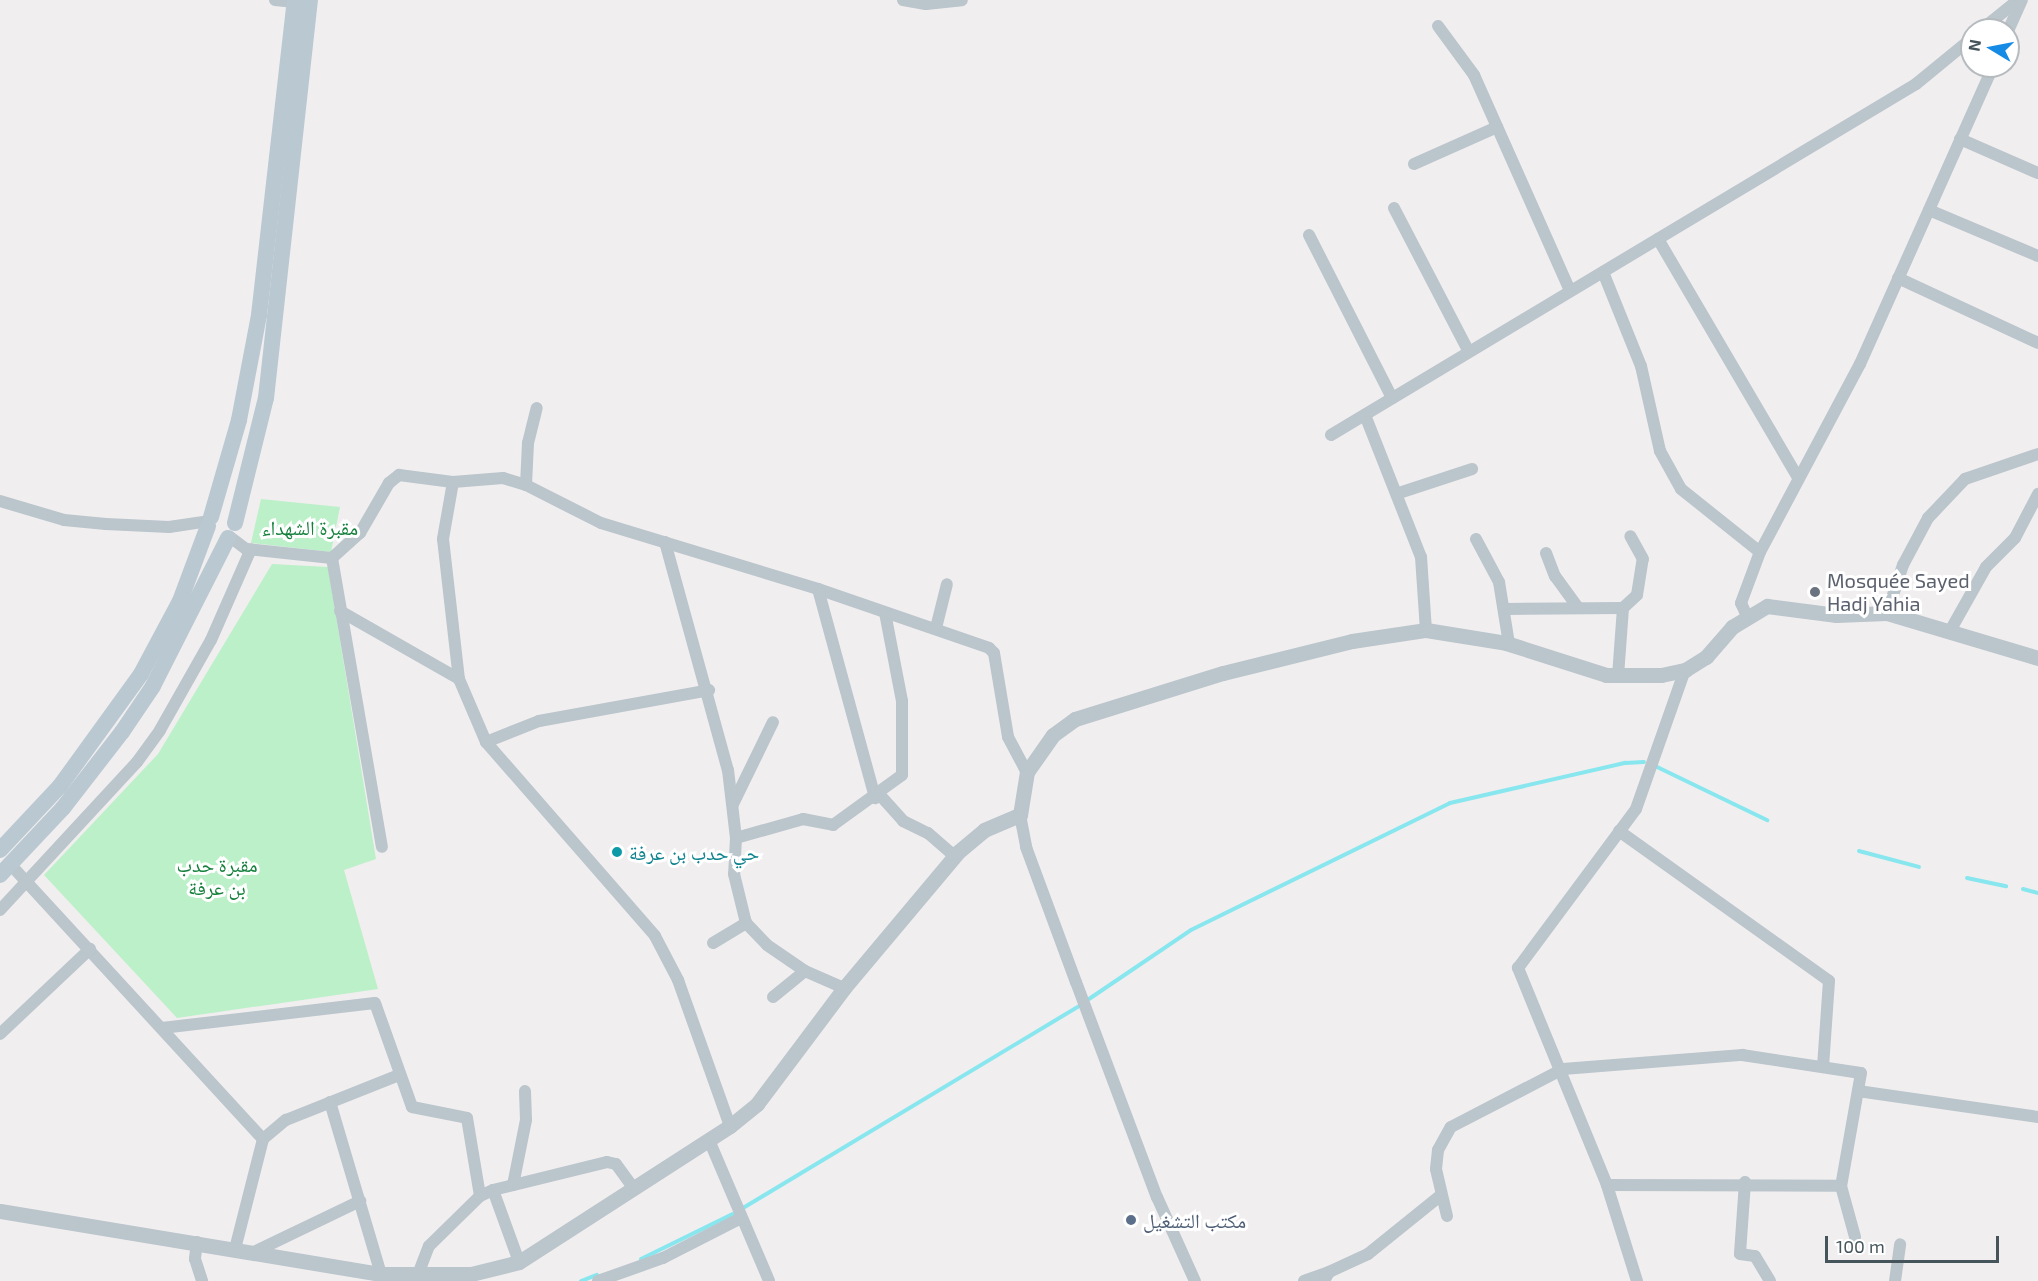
<!DOCTYPE html>
<meta charset="utf-8">
<style>
body{margin:0}
#map{position:relative;width:2038px;height:1281px;overflow:hidden;background:#f1eeef;font-family:"Exo 2","Noto Naskh Arabic",sans-serif}
div>[style]{position:absolute}
.green>*{inset:0;background:#bcf0c9}
.stream>*{height:4px;margin:-2px;padding:0 2px;transform-origin:2px;border-radius:2px;background:#88e6ee}
.minor>*{height:12px;margin:-6px;padding:0 6px;transform-origin:6px;border-radius:6px;background:#bac5cc}
.tertiary>*{height:15px;margin:-7.5px;padding:0 7.5px;transform-origin:7.5px;border-radius:7.5px;background:#bac5cc}
.secondary>*{height:16px;margin:-8px;padding:0 8px;transform-origin:8px;border-radius:8px;background:#bac8d1}
.dots>*{width:16px;height:16px;translate:-50% -50%;box-sizing:border-box;border:3px solid #fff;border-radius:50%}
span{translate:-50% -50%;white-space:nowrap;text-align:center;line-height:1.15;-webkit-text-stroke:6px #fff;paint-order:stroke}
.park-label{font-size:20px;color:#15803c}
.worship-label{font-size:20px;color:#5b616d}
.left{translate:0 -50%;text-align:left}
.culture-label{font-size:20px;color:#0d838f}
.service-label{font-size:20px;color:#4e5e75}
.north{position:absolute;left:1960px;top:18px;width:60px;height:60px;box-sizing:border-box;background:#fff;border:2px solid #b5bbbe;border-radius:50%;rotate:280deg;font-size:16px;font-weight:700;line-height:24px;text-align:center;color:#46555c}
.north::after{content:'';display:block;margin:auto;width:21px;height:27px;background:#158be5;clip-path:polygon(50% 0,100% 100%,50% 72%,0 100%)}
.scale{position:absolute;left:1825px;top:1236px;width:174px;height:27px;box-sizing:border-box;border:3px solid #46555c;border-top:0;padding-left:8px;font-size:18px;line-height:21px;white-space:nowrap;color:#46555c;-webkit-text-stroke:4px #fff;paint-order:stroke}
</style>
<div id="map">
<div class="green">
<div style="clip-path:polygon(261px 499px,340px 507px,331px 552px,251px 543px)"></div>
<div style="clip-path:polygon(272px 564px,328px 567px,376px 859px,344px 870px,378px 989px,177px 1018px,44px 875px,158px 754px)"></div>
</div>
<div class="stream">
<div style="left:1653px;top:765px;width:127px;rotate:25.8deg"></div>
<div style="left:1859px;top:851px;width:62px;rotate:14.9deg"></div>
<div style="left:1967px;top:878px;width:40px;rotate:12deg"></div>
<div style="left:2023px;top:889px;width:16px;rotate:15deg"></div>
<div style="left:1089px;top:999px;width:123px;rotate:-34.1deg"></div>
<div style="left:1191px;top:930px;width:288px;rotate:-26.1deg"></div>
<div style="left:1450px;top:803px;width:180px;rotate:-12.9deg"></div>
<div style="left:1625px;top:763px;width:19px;rotate:-3deg"></div>
<div style="left:743px;top:1208px;width:392px;rotate:-31deg"></div>
<div style="left:641px;top:1259px;width:102px;rotate:-26.1deg"></div>
<div style="left:581px;top:1281px;width:17px;rotate:-21deg"></div>
</div>
<div class="minor">
<div style="left:275px;top:0;width:20px;rotate:6deg"></div>
<div style="left:903px;top:0;width:23px;rotate:10deg"></div>
<div style="left:926px;top:4px;width:36px;rotate:-6deg"></div>
<div style="left:1438px;top:26px;width:61px;rotate:53.7deg"></div>
<div style="left:1474px;top:75px;width:236px;rotate:66deg"></div>
<div style="left:1981px;top:30px;width:48px;rotate:-39deg"></div>
<div style="left:2008px;top:31px;width:34px;rotate:-66deg"></div>
<div style="left:1960px;top:139px;width:85px;rotate:23.6deg"></div>
<div style="left:1414px;top:164px;width:91px;rotate:-24deg"></div>
<div style="left:1394px;top:208px;width:162px;rotate:62.5deg"></div>
<div style="left:1929px;top:210px;width:118px;rotate:22.9deg"></div>
<div style="left:1309px;top:235px;width:183px;rotate:63deg"></div>
<div style="left:1658px;top:239px;width:278px;rotate:59.6deg"></div>
<div style="left:1603px;top:272px;width:101px;rotate:68deg"></div>
<div style="left:1641px;top:366px;width:87px;rotate:77.4deg"></div>
<div style="left:1660px;top:451px;width:43px;rotate:61.1deg"></div>
<div style="left:1681px;top:489px;width:101px;rotate:38.6deg"></div>
<div style="left:1898px;top:278px;width:154px;rotate:24.9deg"></div>
<div style="left:1365px;top:415px;width:153px;rotate:68.5deg"></div>
<div style="left:1421px;top:557px;width:73px;rotate:86.1deg"></div>
<div style="left:1331px;top:435px;width:682px;rotate:-30.96deg"></div>
<div style="left:1916px;top:84px;width:72px;rotate:-39.4deg"></div>
<div style="left:453px;top:482px;width:58px;rotate:100deg"></div>
<div style="left:443px;top:539px;width:141px;rotate:83.5deg"></div>
<div style="left:459px;top:679px;width:69px;rotate:66.8deg"></div>
<div style="left:486px;top:742px;width:257px;rotate:48.9deg"></div>
<div style="left:655px;top:936px;width:50px;rotate:62.4deg"></div>
<div style="left:678px;top:980px;width:155px;rotate:70.4deg"></div>
<div style="left:526px;top:485px;width:42px;rotate:-87.3deg"></div>
<div style="left:528px;top:443px;width:36px;rotate:-76deg"></div>
<div style="left:1399px;top:493px;width:77px;rotate:-18.2deg"></div>
<div style="left:0;top:501px;width:67px;rotate:16.5deg"></div>
<div style="left:64px;top:520px;width:42px;rotate:5.4deg"></div>
<div style="left:106px;top:524px;width:63px;rotate:2.7deg"></div>
<div style="left:169px;top:527px;width:40px;rotate:-8.5deg"></div>
<div style="left:230px;top:537px;width:20px;rotate:37deg"></div>
<div style="left:246px;top:549px;width:86px;rotate:6deg"></div>
<div style="left:332px;top:558px;width:38px;rotate:-42deg"></div>
<div style="left:360px;top:533px;width:58px;rotate:-59.9deg"></div>
<div style="left:389px;top:483px;width:13px;rotate:-39deg"></div>
<div style="left:399px;top:475px;width:54px;rotate:7.4deg"></div>
<div style="left:453px;top:482px;width:50px;rotate:-4.6deg"></div>
<div style="left:503px;top:478px;width:24px;rotate:17deg"></div>
<div style="left:526px;top:485px;width:84px;rotate:26.9deg"></div>
<div style="left:601px;top:523px;width:227px;rotate:16.9deg"></div>
<div style="left:818px;top:589px;width:181px;rotate:19deg"></div>
<div style="left:989px;top:648px;width:7px;rotate:45deg"></div>
<div style="left:994px;top:653px;width:85px;rotate:80.5deg"></div>
<div style="left:1008px;top:737px;width:40px;rotate:62deg"></div>
<div style="left:1476px;top:539px;width:49px;rotate:61.9deg"></div>
<div style="left:1499px;top:582px;width:63px;rotate:80.8deg"></div>
<div style="left:665px;top:542px;width:237px;rotate:74.6deg"></div>
<div style="left:728px;top:770px;width:68px;rotate:83.3deg"></div>
<div style="left:736px;top:838px;width:36px;rotate:93deg"></div>
<div style="left:734px;top:874px;width:50px;rotate:76.2deg"></div>
<div style="left:746px;top:923px;width:30px;rotate:46deg"></div>
<div style="left:767px;top:945px;width:46px;rotate:34.4deg"></div>
<div style="left:805px;top:971px;width:43px;rotate:23.6deg"></div>
<div style="left:1546px;top:553px;width:25px;rotate:69deg"></div>
<div style="left:1555px;top:576px;width:39px;rotate:54deg"></div>
<div style="left:332px;top:558px;width:293px;rotate:80.2deg"></div>
<div style="left:818px;top:589px;width:217px;rotate:74.7deg"></div>
<div style="left:1505px;top:609px;width:118px;rotate:-0.5deg"></div>
<div style="left:1623px;top:608px;width:19px;rotate:-43deg"></div>
<div style="left:1637px;top:595px;width:36px;rotate:-81deg"></div>
<div style="left:1643px;top:559px;width:26px;rotate:-119deg"></div>
<div style="left:340px;top:611px;width:137px;rotate:29.7deg"></div>
<div style="left:1887px;top:613px;width:51px;rotate:-71.6deg"></div>
<div style="left:1903px;top:565px;width:53px;rotate:-62deg"></div>
<div style="left:1928px;top:518px;width:54px;rotate:-46.5deg"></div>
<div style="left:1965px;top:479px;width:77px;rotate:-18.9deg"></div>
<div style="left:1747px;top:616px;width:14px;rotate:-115deg"></div>
<div style="left:1741px;top:603px;width:54px;rotate:-69.6deg"></div>
<div style="left:1760px;top:552px;width:213px;rotate:-62deg"></div>
<div style="left:1860px;top:364px;width:326px;rotate:-65.9deg"></div>
<div style="left:936px;top:628px;width:45px;rotate:-76deg"></div>
<div style="left:1950px;top:631px;width:73px;rotate:-60.6deg"></div>
<div style="left:1986px;top:567px;width:41px;rotate:-45deg"></div>
<div style="left:2015px;top:538px;width:50px;rotate:-62.4deg"></div>
<div style="left:1618px;top:676px;width:68px;rotate:-85.8deg"></div>
<div style="left:486px;top:742px;width:57px;rotate:-21.6deg"></div>
<div style="left:539px;top:721px;width:173px;rotate:-10.3deg"></div>
<div style="left:879px;top:794px;width:36px;rotate:48deg"></div>
<div style="left:903px;top:821px;width:28px;rotate:26deg"></div>
<div style="left:928px;top:833px;width:35px;rotate:41deg"></div>
<div style="left:733px;top:804px;width:91px;rotate:-64deg"></div>
<div style="left:1020px;top:815px;width:33px;rotate:79deg"></div>
<div style="left:1026px;top:847px;width:144px;rotate:69.7deg"></div>
<div style="left:1076px;top:982px;width:230px;rotate:69.4deg"></div>
<div style="left:1157px;top:1197px;width:92px;rotate:65.7deg"></div>
<div style="left:1619px;top:831px;width:258px;rotate:35.5deg"></div>
<div style="left:1829px;top:981px;width:86px;rotate:94deg"></div>
<div style="left:736px;top:838px;width:70px;rotate:-15.8deg"></div>
<div style="left:803px;top:819px;width:31px;rotate:11deg"></div>
<div style="left:833px;top:825px;width:85px;rotate:-35.9deg"></div>
<div style="left:902px;top:775px;width:74px;rotate:-90deg"></div>
<div style="left:902px;top:701px;width:90px;rotate:-100.9deg"></div>
<div style="left:10px;top:864px;width:374px;rotate:47.4deg"></div>
<div style="left:0;top:910px;width:202px;rotate:-47.2deg"></div>
<div style="left:137px;top:762px;width:39px;rotate:-54deg"></div>
<div style="left:160px;top:730px;width:103px;rotate:-60.5deg"></div>
<div style="left:211px;top:640px;width:99px;rotate:-66.3deg"></div>
<div style="left:713px;top:943px;width:39px;rotate:-31deg"></div>
<div style="left:773px;top:997px;width:41px;rotate:-39.1deg"></div>
<div style="left:162px;top:1028px;width:214px;rotate:-6.7deg"></div>
<div style="left:375px;top:1003px;width:110px;rotate:70.4deg"></div>
<div style="left:412px;top:1107px;width:56px;rotate:11.3deg"></div>
<div style="left:467px;top:1118px;width:79px;rotate:80.5deg"></div>
<div style="left:0;top:1034px;width:124px;rotate:-43.4deg"></div>
<div style="left:1858px;top:1091px;width:182px;rotate:8.2deg"></div>
<div style="left:330px;top:1102px;width:179px;rotate:73.5deg"></div>
<div style="left:709px;top:1140px;width:153px;rotate:66.9deg"></div>
<div style="left:1745px;top:1182px;width:72px;rotate:94deg"></div>
<div style="left:1740px;top:1254px;width:15px;rotate:8deg"></div>
<div style="left:1755px;top:1256px;width:29px;rotate:59deg"></div>
<div style="left:513px;top:1185px;width:66px;rotate:-78.7deg"></div>
<div style="left:526px;top:1120px;width:29px;rotate:-92deg"></div>
<div style="left:1607px;top:1185px;width:234px;rotate:0.2deg"></div>
<div style="left:493px;top:1190px;width:77px;rotate:70.1deg"></div>
<div style="left:1447px;top:1216px;width:48px;rotate:-103.2deg"></div>
<div style="left:1436px;top:1169px;width:19px;rotate:-84deg"></div>
<div style="left:1438px;top:1150px;width:26px;rotate:-61deg"></div>
<div style="left:1451px;top:1127px;width:126px;rotate:-27.4deg"></div>
<div style="left:1563px;top:1069px;width:180px;rotate:-4.5deg"></div>
<div style="left:1742px;top:1055px;width:120px;rotate:8.6deg"></div>
<div style="left:1861px;top:1073px;width:115px;rotate:100deg"></div>
<div style="left:1841px;top:1186px;width:53px;rotate:74.6deg"></div>
<div style="left:197px;top:1242px;width:17px;rotate:97deg"></div>
<div style="left:195px;top:1259px;width:23px;rotate:72deg"></div>
<div style="left:235px;top:1249px;width:114px;rotate:-75.7deg"></div>
<div style="left:263px;top:1139px;width:30px;rotate:-40deg"></div>
<div style="left:286px;top:1120px;width:122px;rotate:-21.7deg"></div>
<div style="left:254px;top:1252px;width:118px;rotate:-25.7deg"></div>
<div style="left:417px;top:1277px;width:33px;rotate:-69deg"></div>
<div style="left:429px;top:1246px;width:71px;rotate:-44.4deg"></div>
<div style="left:480px;top:1196px;width:14px;rotate:-25deg"></div>
<div style="left:493px;top:1190px;width:117px;rotate:-13.8deg"></div>
<div style="left:607px;top:1162px;width:9px;rotate:13deg"></div>
<div style="left:616px;top:1164px;width:29px;rotate:54deg"></div>
<div style="left:598px;top:1281px;width:69px;rotate:-19.5deg"></div>
<div style="left:663px;top:1258px;width:88px;rotate:-27.1deg"></div>
<div style="left:1304px;top:1281px;width:27px;rotate:-20deg"></div>
<div style="left:1324px;top:1281px;width:10px;rotate:-61deg"></div>
<div style="left:1329px;top:1272px;width:43px;rotate:-24.8deg"></div>
<div style="left:1368px;top:1254px;width:92px;rotate:-38.9deg"></div>
<div style="left:1637px;top:1281px;width:101px;rotate:-107.4deg"></div>
<div style="left:1607px;top:1185px;width:235px;rotate:-112.3deg"></div>
<div style="left:1518px;top:968px;width:198px;rotate:-53.4deg"></div>
<div style="left:1636px;top:809px;width:147px;rotate:-70.6deg"></div>
<div style="left:1895px;top:1281px;width:37px;rotate:-82deg"></div>
</div>
<div class="tertiary">
<div style="left:0;top:1211px;width:386px;rotate:9.4deg"></div>
<div style="left:381px;top:1274px;width:90px"></div>
<div style="left:471px;top:1274px;width:49px;rotate:-14deg"></div>
<div style="left:519px;top:1262px;width:251px;rotate:-32.8deg"></div>
<div style="left:730px;top:1126px;width:35px;rotate:-39deg"></div>
<div style="left:757px;top:1104px;width:145px;rotate:-53.1deg"></div>
<div style="left:844px;top:988px;width:177px;rotate:-50deg"></div>
<div style="left:958px;top:852px;width:34px;rotate:-40deg"></div>
<div style="left:984px;top:830px;width:39px;rotate:-23deg"></div>
<div style="left:1020px;top:815px;width:44px;rotate:-80.8deg"></div>
<div style="left:1027px;top:772px;width:45px;rotate:-54.9deg"></div>
<div style="left:1053px;top:735px;width:27px;rotate:-36deg"></div>
<div style="left:1075px;top:719px;width:155px;rotate:-17.3deg"></div>
<div style="left:1223px;top:673px;width:133px;rotate:-13.9deg"></div>
<div style="left:1352px;top:641px;width:75px;rotate:-8.5deg"></div>
<div style="left:1426px;top:630px;width:81px;rotate:9.2deg"></div>
<div style="left:1506px;top:643px;width:105px;rotate:17.7deg"></div>
<div style="left:1606px;top:675px;width:55px"></div>
<div style="left:1661px;top:675px;width:25px;rotate:-12deg"></div>
<div style="left:1685px;top:670px;width:25px;rotate:-32deg"></div>
<div style="left:1706px;top:657px;width:40px;rotate:-49deg"></div>
<div style="left:1732px;top:627px;width:41px;rotate:-31deg"></div>
<div style="left:1767px;top:606px;width:70px;rotate:7.4deg"></div>
<div style="left:1836px;top:615px;width:51px;rotate:-2.2deg"></div>
<div style="left:1887px;top:613px;width:158px;rotate:16.6deg"></div>
</div>
<div class="secondary">
<div style="left:211px;top:517px;width:101px;rotate:-73.9deg"></div>
<div style="left:239px;top:420px;width:107px;rotate:-79.2deg"></div>
<div style="left:259px;top:315px;width:317px;rotate:-83.5deg"></div>
<div style="left:235px;top:523px;width:129px;rotate:-76.1deg"></div>
<div style="left:266px;top:398px;width:400px;rotate:-83.7deg"></div>
<div style="left:0;top:850px;width:88px;rotate:-46.8deg"></div>
<div style="left:60px;top:786px;width:138px;rotate:-54.1deg"></div>
<div style="left:141px;top:674px;width:83px;rotate:-61.9deg"></div>
<div style="left:180px;top:601px;width:80px;rotate:-69.5deg"></div>
<div style="left:0;top:875px;width:92px;rotate:-46.8deg"></div>
<div style="left:63px;top:808px;width:96px;rotate:-52.2deg"></div>
<div style="left:122px;top:732px;width:55px;rotate:-56deg"></div>
<div style="left:153px;top:686px;width:166px;rotate:-63.1deg"></div>
</div>
<div class="dots">
<div style="left:1815px;top:592px;background:#6b7280"></div>
<div style="left:617px;top:852px;background:#0f9aa8"></div>
<div style="left:1131px;top:1220px;background:#5c6f8a"></div>
</div>
<div class="park-label">
<span style="left:310px;top:527px">مقبرة الشهداء</span>
<span style="left:217px;top:876px">مقبرة حدب<br>بن عرفة</span>
</div>
<div class="worship-label">
<span class="left" style="left:1827px;top:592px">Mosquée Sayed<br>Hadj Yahia</span>
</div>
<div class="culture-label">
<span class="left" style="left:629px;top:852px">حي حدب بن عرفة</span>
</div>
<div class="service-label">
<span class="left" style="left:1143px;top:1220px">مكتب التشغيل</span>
</div>
<div class="north">N</div>
<div class="scale">100 m</div>
</div>
